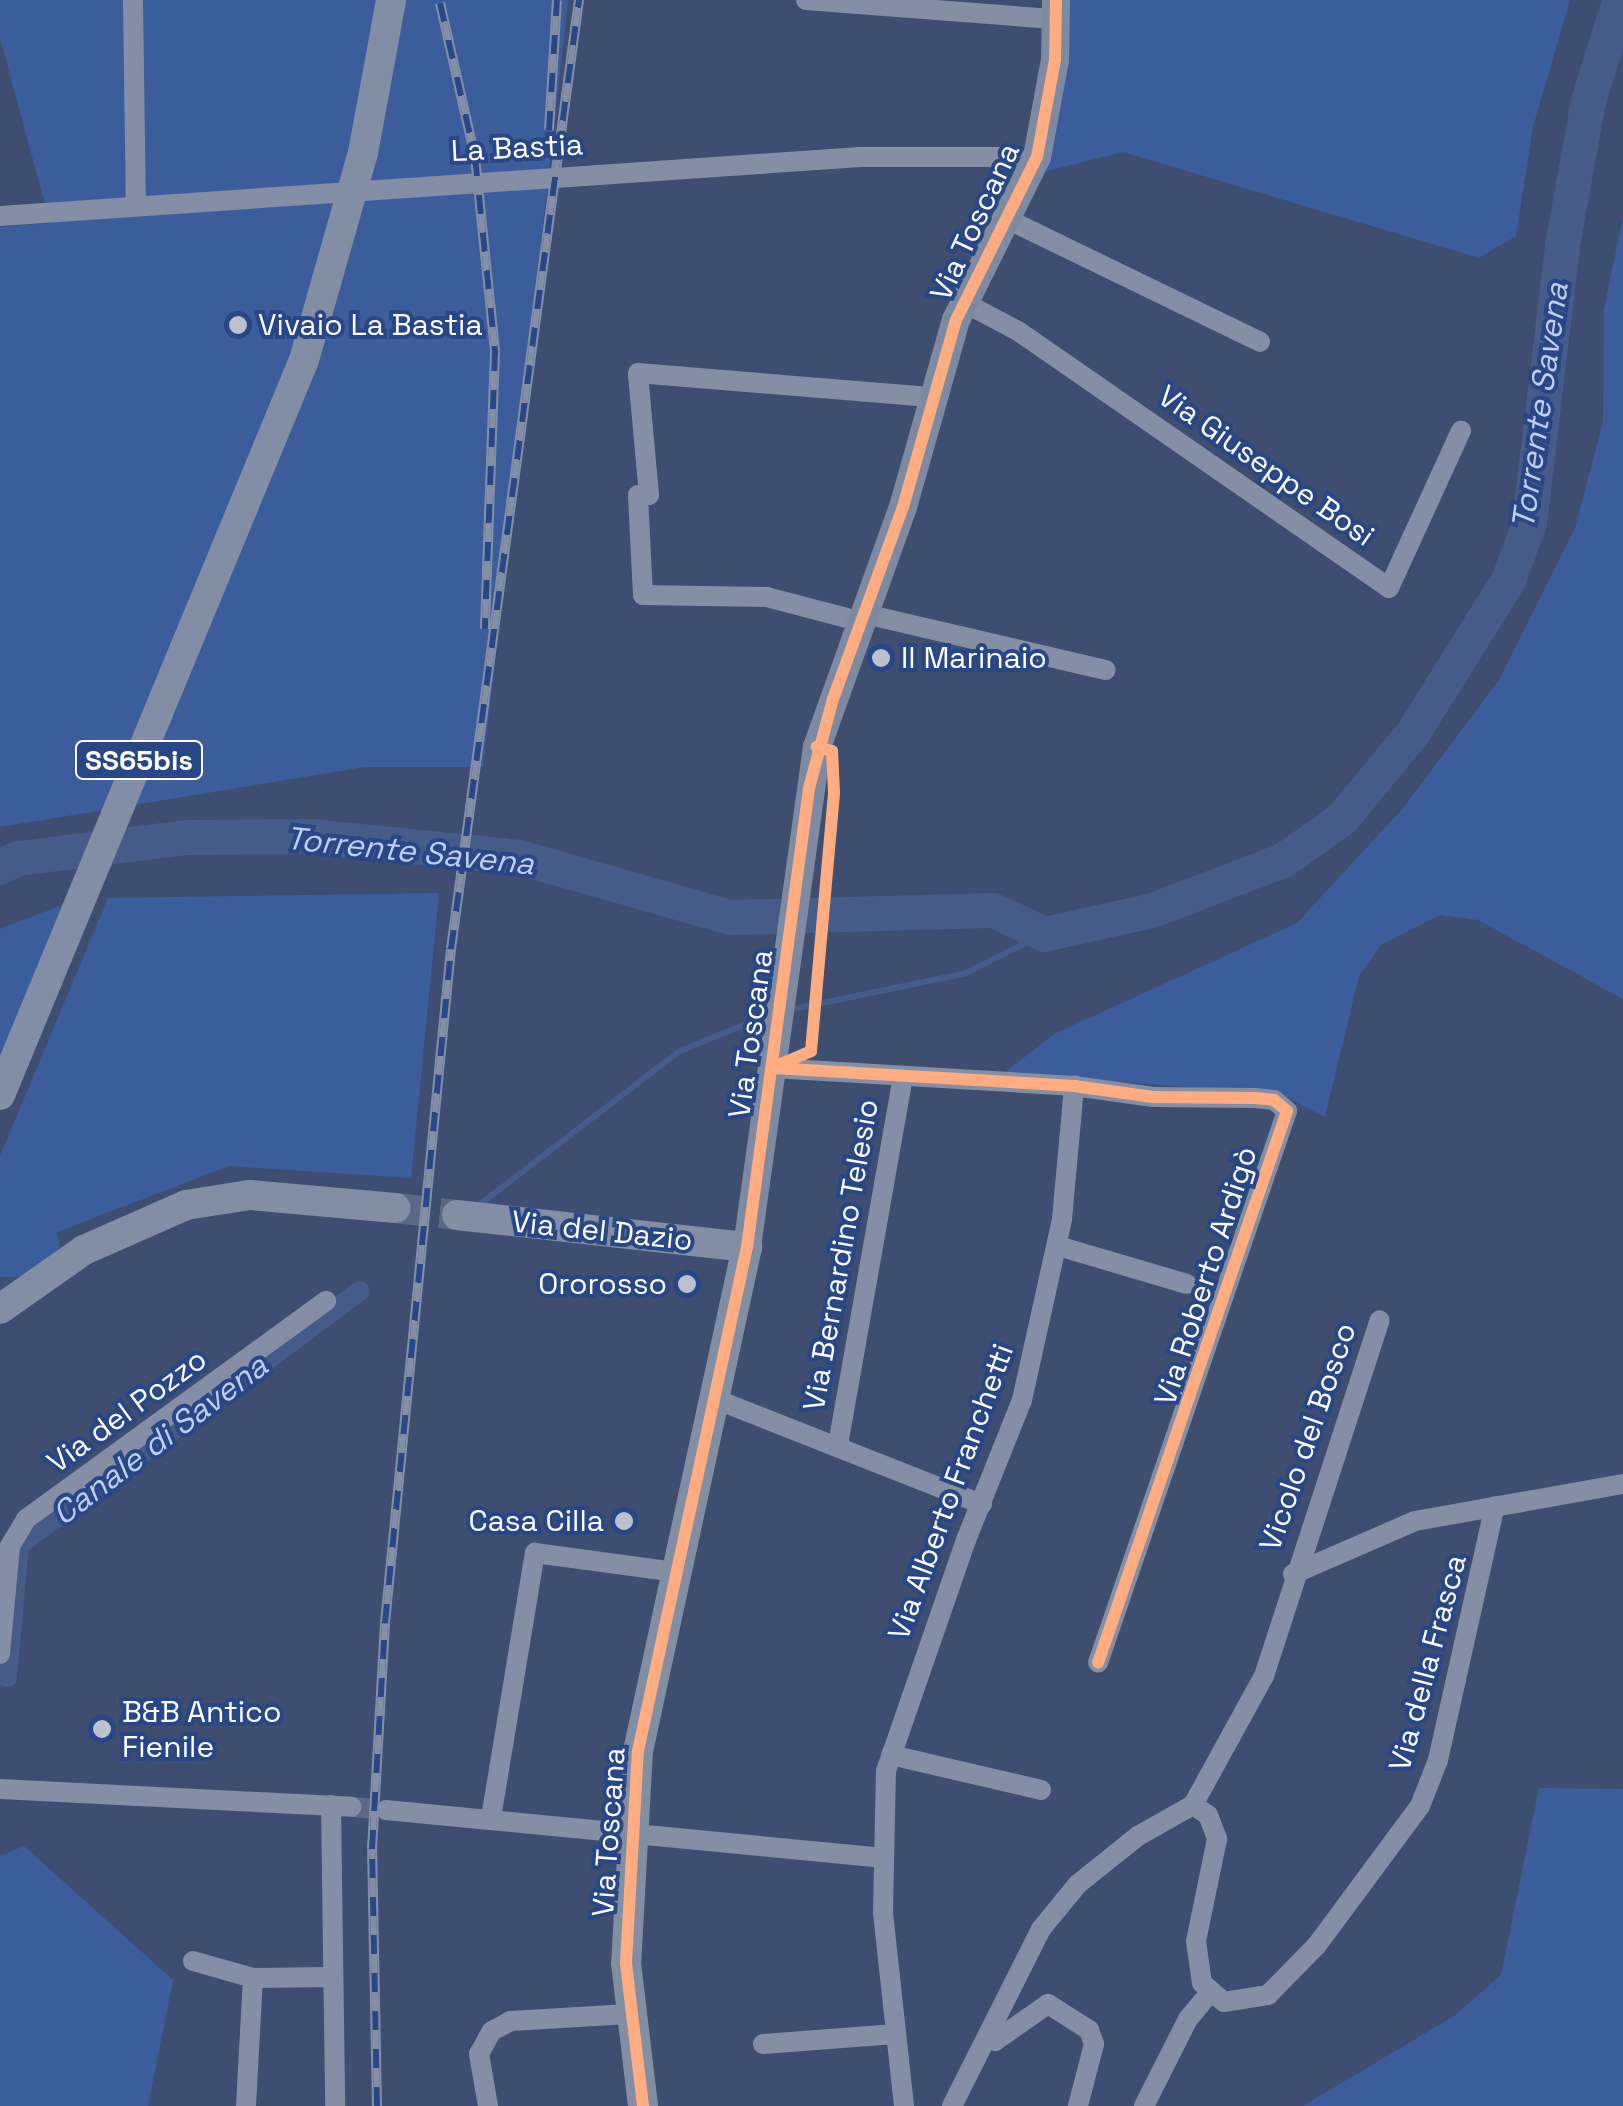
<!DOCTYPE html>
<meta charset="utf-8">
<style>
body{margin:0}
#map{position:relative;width:1623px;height:2106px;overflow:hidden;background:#3d4e70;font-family:"Space Grotesk",sans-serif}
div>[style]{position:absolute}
.green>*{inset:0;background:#3c5d9b}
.stream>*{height:6px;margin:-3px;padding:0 3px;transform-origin:3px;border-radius:3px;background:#455b88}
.canal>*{height:20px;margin:-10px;padding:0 10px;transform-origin:10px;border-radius:10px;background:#455b88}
.river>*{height:35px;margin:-17.5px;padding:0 17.5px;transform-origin:17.5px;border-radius:17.5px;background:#455b88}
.minor-tunnel>*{height:20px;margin-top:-10px;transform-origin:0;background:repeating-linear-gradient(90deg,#5a6985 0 20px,transparent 0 30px)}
.primary-tunnel>*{height:30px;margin-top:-15px;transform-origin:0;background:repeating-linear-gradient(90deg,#5a6985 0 30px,transparent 0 45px)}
.minor>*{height:20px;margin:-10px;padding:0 10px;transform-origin:10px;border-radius:10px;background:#848fa6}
.secondary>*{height:28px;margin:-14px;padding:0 14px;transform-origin:14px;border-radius:14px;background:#7e8aa2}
.primary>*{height:30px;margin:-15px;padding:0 15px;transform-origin:15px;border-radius:15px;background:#828ea3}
.rail>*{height:10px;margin-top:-5px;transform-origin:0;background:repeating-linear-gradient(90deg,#274786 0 19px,#838fa5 0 38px);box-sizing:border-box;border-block:2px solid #838fa5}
.cycleway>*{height:12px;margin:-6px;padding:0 6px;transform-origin:6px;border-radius:6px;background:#ffac80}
.dots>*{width:28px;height:28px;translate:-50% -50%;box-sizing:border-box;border:5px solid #274786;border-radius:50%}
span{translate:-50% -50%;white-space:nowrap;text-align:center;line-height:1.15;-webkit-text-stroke:8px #274786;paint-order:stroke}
.shield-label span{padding:2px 8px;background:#274786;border:2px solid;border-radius:8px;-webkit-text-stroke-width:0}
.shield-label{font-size:28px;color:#fff;font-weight:700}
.street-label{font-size:30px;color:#fff}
.poi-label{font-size:30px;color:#fff}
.left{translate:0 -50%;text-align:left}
.right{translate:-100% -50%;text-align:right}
.water-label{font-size:32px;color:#becfef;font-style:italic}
</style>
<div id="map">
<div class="green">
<div style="clip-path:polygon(0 0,568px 0,483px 767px,365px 767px,0 827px,0 227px,50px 223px,0 38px)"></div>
<div style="clip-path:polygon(1056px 0,1570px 0,1533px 127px,1516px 236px,1479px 258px,1123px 152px,1031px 175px)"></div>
<div style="clip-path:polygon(1623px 217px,1623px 999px,1478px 920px,1440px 915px,1381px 945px,1359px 976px,1325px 1117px,1288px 1098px,1239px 1091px,1004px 1073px,1054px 1034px,1297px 923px,1404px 807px,1499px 680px,1575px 528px,1603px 422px,1604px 309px)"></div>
<div style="clip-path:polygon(439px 893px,411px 1178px,229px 1166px,57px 1232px,60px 1252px,21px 1277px,0 1277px,0 1156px,108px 898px)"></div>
<div style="clip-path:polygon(62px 905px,0 1060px,0 929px)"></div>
<div style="clip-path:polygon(1539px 1788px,1623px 1789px,1623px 2106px,1303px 2106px,1454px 2016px,1501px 1975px)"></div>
<div style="clip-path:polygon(24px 1846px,173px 1980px,148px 2106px,0 2106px,0 1856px)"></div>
</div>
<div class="stream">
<div style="left:788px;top:1010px;width:180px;rotate:-11.6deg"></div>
<div style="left:964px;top:974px;width:89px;rotate:-26.6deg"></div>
<div style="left:479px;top:1205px;width:253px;rotate:-37.5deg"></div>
<div style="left:680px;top:1051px;width:98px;rotate:-22.1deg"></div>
</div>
<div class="canal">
<div style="left:7px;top:1677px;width:133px;rotate:-84.8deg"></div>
<div style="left:19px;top:1545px;width:425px;rotate:-36.7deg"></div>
</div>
<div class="river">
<div style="left:0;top:867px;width:20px;rotate:-27deg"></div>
<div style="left:18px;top:858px;width:170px;rotate:-7.1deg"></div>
<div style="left:187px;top:837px;width:123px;rotate:-0.5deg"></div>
<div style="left:310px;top:836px;width:210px;rotate:5.7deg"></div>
<div style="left:519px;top:857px;width:219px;rotate:15.9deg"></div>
<div style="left:730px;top:917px;width:263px;rotate:-1.5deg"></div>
<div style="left:993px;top:910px;width:56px;rotate:25.2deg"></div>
<div style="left:1044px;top:934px;width:111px;rotate:-12.5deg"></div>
<div style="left:1152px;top:910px;width:140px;rotate:-20.9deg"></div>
<div style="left:1283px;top:860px;width:71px;rotate:-35.3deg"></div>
<div style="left:1341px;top:819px;width:113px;rotate:-50.4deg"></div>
<div style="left:1413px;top:732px;width:179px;rotate:-58deg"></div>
<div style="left:1508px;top:580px;width:61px;rotate:-69.8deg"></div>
<div style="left:1529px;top:523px;width:280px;rotate:-83.2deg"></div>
<div style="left:1562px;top:245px;width:146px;rotate:-79.8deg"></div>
<div style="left:1588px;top:101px;width:106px;rotate:-72.9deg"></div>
</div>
<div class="minor-tunnel">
<div style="left:352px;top:1807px;width:34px;rotate:5deg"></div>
</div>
<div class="primary-tunnel">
<div style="left:395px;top:1208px;width:62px;rotate:6.4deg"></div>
</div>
<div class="minor">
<div style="left:133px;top:0;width:205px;rotate:89.2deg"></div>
<div style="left:806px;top:0;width:250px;rotate:4.4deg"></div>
<div style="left:0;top:216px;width:862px;rotate:-3.92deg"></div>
<div style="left:860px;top:157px;width:177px"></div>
<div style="left:1009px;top:220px;width:279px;rotate:25.9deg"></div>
<div style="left:963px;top:302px;width:62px;rotate:27.8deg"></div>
<div style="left:1018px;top:331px;width:451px;rotate:34.7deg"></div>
<div style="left:1389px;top:588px;width:173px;rotate:-65.4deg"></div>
<div style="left:865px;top:614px;width:247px;rotate:13.1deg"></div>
<div style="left:862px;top:622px;width:98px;rotate:-165.3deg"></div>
<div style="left:767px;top:597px;width:124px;rotate:-179.1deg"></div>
<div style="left:643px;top:595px;width:100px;rotate:-92.9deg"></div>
<div style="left:638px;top:495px;width:11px"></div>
<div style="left:649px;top:495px;width:122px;rotate:-95.2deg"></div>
<div style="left:638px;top:373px;width:296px;rotate:4.7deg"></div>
<div style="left:773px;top:1068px;width:302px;rotate:3.4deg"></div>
<div style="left:1074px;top:1086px;width:80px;rotate:7.9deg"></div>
<div style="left:1153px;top:1097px;width:102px;rotate:0.6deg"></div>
<div style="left:1255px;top:1098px;width:19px;rotate:6deg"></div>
<div style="left:1274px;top:1100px;width:17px;rotate:40deg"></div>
<div style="left:1287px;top:1111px;width:583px;rotate:108.9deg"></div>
<div style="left:1058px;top:1246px;width:134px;rotate:16.4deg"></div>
<div style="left:715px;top:1399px;width:287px;rotate:21.5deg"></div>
<div style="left:838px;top:1445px;width:375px;rotate:-80deg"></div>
<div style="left:1293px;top:1574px;width:133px;rotate:-23.5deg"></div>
<div style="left:1415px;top:1521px;width:211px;rotate:-10.1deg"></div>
<div style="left:0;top:1654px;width:108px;rotate:-84.7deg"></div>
<div style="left:10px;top:1546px;width:31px;rotate:-59deg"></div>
<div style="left:26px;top:1519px;width:371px;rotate:-36deg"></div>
<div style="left:891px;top:1755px;width:154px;rotate:13.1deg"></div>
<div style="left:0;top:1789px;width:352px;rotate:2.9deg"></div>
<div style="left:331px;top:1805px;width:301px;rotate:89.2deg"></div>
<div style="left:1193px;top:1805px;width:18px;rotate:34deg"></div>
<div style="left:1208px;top:1815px;width:26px;rotate:69deg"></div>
<div style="left:1217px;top:1839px;width:104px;rotate:101.6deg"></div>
<div style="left:1196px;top:1941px;width:42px;rotate:81.9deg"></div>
<div style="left:1202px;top:1983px;width:29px;rotate:41deg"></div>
<div style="left:1224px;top:2002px;width:45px;rotate:-9deg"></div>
<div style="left:1268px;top:1995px;width:70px;rotate:-45.6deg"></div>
<div style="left:1317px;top:1945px;width:173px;rotate:-53.5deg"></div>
<div style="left:1420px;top:1806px;width:49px;rotate:-68.6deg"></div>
<div style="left:1438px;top:1760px;width:260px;rotate:-77.4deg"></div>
<div style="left:386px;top:1810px;width:498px;rotate:5.5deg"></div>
<div style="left:491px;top:1818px;width:269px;rotate:-80.6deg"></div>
<div style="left:535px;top:1553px;width:141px;rotate:7.7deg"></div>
<div style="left:193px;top:1961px;width:62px;rotate:15.8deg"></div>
<div style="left:987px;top:2037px;width:9px;rotate:27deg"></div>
<div style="left:995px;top:2041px;width:65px;rotate:-34.9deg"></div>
<div style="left:1048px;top:2004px;width:49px;rotate:32.4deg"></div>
<div style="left:1089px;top:2030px;width:15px;rotate:70deg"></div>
<div style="left:1094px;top:2044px;width:64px;rotate:104.5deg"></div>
<div style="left:763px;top:2044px;width:133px;rotate:-4.3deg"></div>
<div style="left:246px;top:2106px;width:128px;rotate:-86.9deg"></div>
<div style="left:253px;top:1978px;width:79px;rotate:-0.7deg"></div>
<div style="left:488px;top:2106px;width:53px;rotate:-99.8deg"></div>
<div style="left:479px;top:2054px;width:26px;rotate:-61deg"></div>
<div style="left:492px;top:2031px;width:21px;rotate:-28deg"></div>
<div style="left:511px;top:2021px;width:118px;rotate:-3.4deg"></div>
<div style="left:904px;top:2106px;width:195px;rotate:-96.2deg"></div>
<div style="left:883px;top:1912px;width:141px;rotate:-88.8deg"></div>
<div style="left:886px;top:1771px;width:244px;rotate:-70.9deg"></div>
<div style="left:966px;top:1540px;width:151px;rotate:-68.2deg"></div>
<div style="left:1022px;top:1400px;width:185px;rotate:-77.5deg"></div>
<div style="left:1062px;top:1219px;width:134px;rotate:-84.8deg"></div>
<div style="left:952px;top:2106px;width:198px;rotate:-63.3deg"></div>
<div style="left:1041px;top:1929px;width:58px;rotate:-50.6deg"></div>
<div style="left:1078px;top:1884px;width:77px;rotate:-38.7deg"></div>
<div style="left:1138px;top:1836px;width:63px;rotate:-29.4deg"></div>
<div style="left:1193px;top:1805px;width:147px;rotate:-61.2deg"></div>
<div style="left:1264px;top:1676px;width:374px;rotate:-72deg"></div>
<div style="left:1144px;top:2106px;width:97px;rotate:-63.2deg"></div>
<div style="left:1188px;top:2019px;width:35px;rotate:-50deg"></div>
</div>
<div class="secondary">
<div style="left:747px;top:1247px;width:505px;rotate:-82.03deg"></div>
<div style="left:817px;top:747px;width:255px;rotate:-70.3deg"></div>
<div style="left:903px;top:507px;width:194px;rotate:-74.2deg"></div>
<div style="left:956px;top:320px;width:182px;rotate:-63.6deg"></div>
<div style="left:1037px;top:157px;width:99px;rotate:-79.5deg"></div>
<div style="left:1055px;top:60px;width:60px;rotate:-89deg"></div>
</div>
<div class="primary">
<div style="left:0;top:1095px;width:795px;rotate:-67.53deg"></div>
<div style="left:304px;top:360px;width:215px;rotate:-74.1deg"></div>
<div style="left:363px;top:153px;width:156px;rotate:-79.6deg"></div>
<div style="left:457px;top:1215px;width:292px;rotate:6.3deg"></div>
<div style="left:747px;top:1247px;width:516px;rotate:102.2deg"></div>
<div style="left:638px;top:1751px;width:212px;rotate:93.2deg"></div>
<div style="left:626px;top:1963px;width:144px;rotate:83.2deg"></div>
<div style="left:0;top:1309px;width:103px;rotate:-35.1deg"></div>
<div style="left:84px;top:1250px;width:111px;rotate:-23.8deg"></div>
<div style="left:186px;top:1205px;width:65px;rotate:-8.9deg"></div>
<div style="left:250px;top:1195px;width:146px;rotate:5.1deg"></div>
</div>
<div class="rail">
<div style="left:440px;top:3px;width:158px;rotate:77.2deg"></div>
<div style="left:475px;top:157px;width:196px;rotate:84.1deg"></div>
<div style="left:495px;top:352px;width:277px;rotate:92.1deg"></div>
<div style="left:549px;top:130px;width:130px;rotate:-86.5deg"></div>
<div style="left:377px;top:2106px;width:257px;rotate:-91.1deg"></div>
<div style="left:372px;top:1849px;width:226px;rotate:-86.7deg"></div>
<div style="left:385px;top:1623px;width:677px;rotate:-84.41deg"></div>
<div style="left:451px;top:949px;width:958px;rotate:-82.32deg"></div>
</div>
<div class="cycleway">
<div style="left:776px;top:1066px;width:38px;rotate:-23deg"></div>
<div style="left:811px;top:1051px;width:259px;rotate:-84.9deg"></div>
<div style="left:834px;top:793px;width:42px;rotate:-92.7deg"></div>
<div style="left:832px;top:751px;width:16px;rotate:-165deg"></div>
<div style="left:773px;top:1068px;width:302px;rotate:3.4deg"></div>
<div style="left:1074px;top:1086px;width:80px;rotate:7.9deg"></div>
<div style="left:1153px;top:1097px;width:102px;rotate:0.6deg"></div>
<div style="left:1255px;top:1098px;width:19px;rotate:6deg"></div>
<div style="left:1274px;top:1100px;width:17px;rotate:40deg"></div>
<div style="left:1287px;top:1111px;width:583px;rotate:108.9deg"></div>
<div style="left:643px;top:2106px;width:144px;rotate:-96.8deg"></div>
<div style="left:626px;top:1963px;width:212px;rotate:-86.8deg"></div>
<div style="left:638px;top:1751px;width:516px;rotate:-77.8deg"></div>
<div style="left:747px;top:1247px;width:463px;rotate:-82.3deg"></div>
<div style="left:809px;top:788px;width:92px;rotate:-74.9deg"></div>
<div style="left:833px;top:699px;width:204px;rotate:-70deg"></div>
<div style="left:903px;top:507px;width:194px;rotate:-74.2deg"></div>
<div style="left:956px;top:320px;width:182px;rotate:-63.6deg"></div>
<div style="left:1037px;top:157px;width:99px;rotate:-79.5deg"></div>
<div style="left:1055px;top:60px;width:60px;rotate:-89deg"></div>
</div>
<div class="dots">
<div style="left:238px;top:325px;background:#bbc1cd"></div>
<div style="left:881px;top:658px;background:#bbc1cd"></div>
<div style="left:687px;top:1284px;background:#bbc1cd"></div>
<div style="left:624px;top:1521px;background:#bbc1cd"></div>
<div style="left:102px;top:1729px;background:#bbc1cd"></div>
</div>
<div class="shield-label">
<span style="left:139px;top:760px">SS65bis</span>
</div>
<div class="street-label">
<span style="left:517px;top:148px;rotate:-3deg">La Bastia</span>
<span style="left:975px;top:222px;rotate:-65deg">Via Toscana</span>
<span style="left:1266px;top:466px;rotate:35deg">Via Giuseppe Bosi</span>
<span style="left:751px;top:1034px;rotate:-82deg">Via Toscana</span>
<span style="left:602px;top:1231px;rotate:6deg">Via del Dazio</span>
<span style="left:841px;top:1255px;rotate:-80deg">Via Bernardino Telesio</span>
<span style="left:1206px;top:1276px;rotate:-72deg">Via Roberto Ardigò</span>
<span style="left:127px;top:1411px;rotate:-36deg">Via del Pozzo</span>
<span style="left:1308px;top:1437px;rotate:-71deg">Vicolo del Bosco</span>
<span style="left:951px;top:1492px;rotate:-70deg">Via Alberto Franchetti</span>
<span style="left:1428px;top:1663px;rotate:-75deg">Via della Frasca</span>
<span style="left:609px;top:1832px;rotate:-86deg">Via Toscana</span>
</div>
<div class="poi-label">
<span class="left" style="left:258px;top:325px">Vivaio La Bastia</span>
<span class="left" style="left:901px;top:658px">Il Marinaio</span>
<span class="right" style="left:667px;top:1284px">Ororosso</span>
<span class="right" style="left:604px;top:1521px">Casa Cilla</span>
<span class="left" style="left:122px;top:1729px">B&amp;B Antico<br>Fienile</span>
</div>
<div class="water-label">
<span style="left:1540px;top:406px;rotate:-82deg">Torrente Savena</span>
<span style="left:410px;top:851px;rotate:6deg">Torrente Savena</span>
<span style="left:160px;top:1440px;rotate:-37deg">Canale di Savena</span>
</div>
</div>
